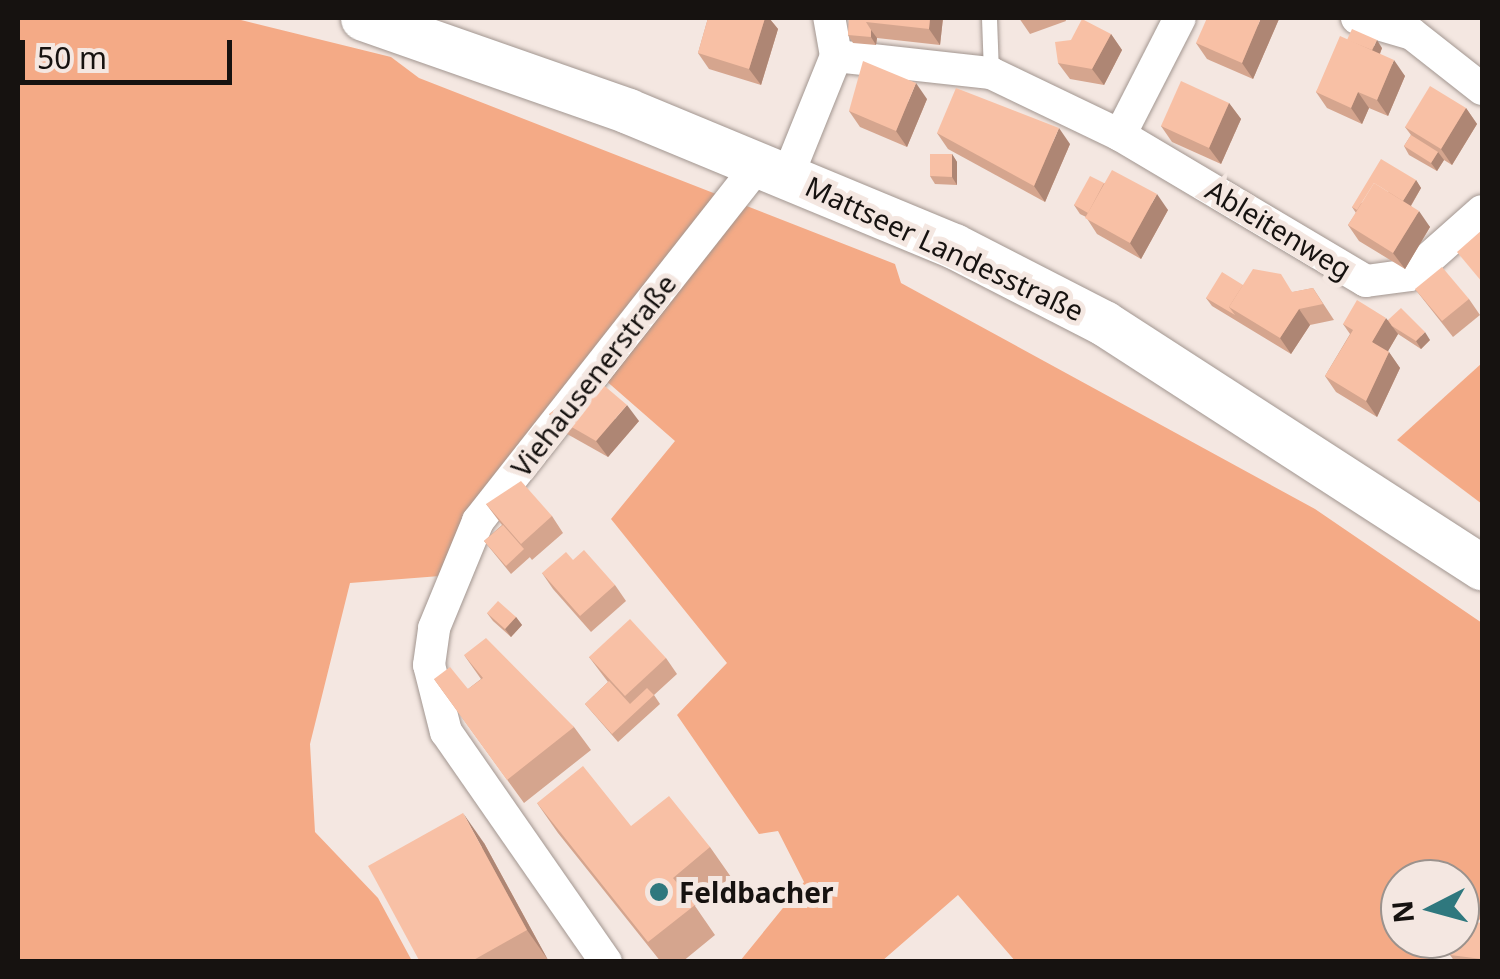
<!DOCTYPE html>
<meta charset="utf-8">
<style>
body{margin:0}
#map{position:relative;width:1500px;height:979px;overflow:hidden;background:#f4e7e1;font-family:"Noto Sans",sans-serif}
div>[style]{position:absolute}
.green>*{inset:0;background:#f4aa86}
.roads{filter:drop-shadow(0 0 2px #a29690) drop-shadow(0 0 2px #a29690)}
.service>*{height:15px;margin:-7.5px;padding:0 7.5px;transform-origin:7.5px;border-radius:7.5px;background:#fff}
.minor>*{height:32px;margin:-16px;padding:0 16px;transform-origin:16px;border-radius:16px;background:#fff}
.secondary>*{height:45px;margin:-22.5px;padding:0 22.5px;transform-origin:22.5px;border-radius:22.5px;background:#fff}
.wall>*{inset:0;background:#d5a58e}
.shaded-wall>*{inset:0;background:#ae8674}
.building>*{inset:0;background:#f8c0a5}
.dots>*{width:28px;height:28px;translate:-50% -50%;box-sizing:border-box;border:5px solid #f4e7e1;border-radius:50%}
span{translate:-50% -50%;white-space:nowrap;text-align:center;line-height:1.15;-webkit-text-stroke:10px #f4e7e1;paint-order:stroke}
.street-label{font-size:28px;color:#161210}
.poi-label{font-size:28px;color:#161210;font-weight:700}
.left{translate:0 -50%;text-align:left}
.frame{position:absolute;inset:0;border:20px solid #161210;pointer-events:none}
.north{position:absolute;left:1380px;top:859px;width:100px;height:100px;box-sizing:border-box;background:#f4e7e1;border:2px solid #9b928d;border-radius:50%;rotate:264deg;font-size:28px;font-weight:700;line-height:40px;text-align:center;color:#161210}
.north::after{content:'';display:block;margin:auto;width:35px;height:45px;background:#2f787e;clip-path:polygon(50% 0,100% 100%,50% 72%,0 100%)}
.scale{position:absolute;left:20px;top:40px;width:212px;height:45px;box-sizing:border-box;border:5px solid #161210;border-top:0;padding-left:12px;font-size:30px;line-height:35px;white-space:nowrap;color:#161210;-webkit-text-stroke:8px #f4e7e1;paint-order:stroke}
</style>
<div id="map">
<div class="green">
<div style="clip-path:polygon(18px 18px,233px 18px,391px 57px,419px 78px,895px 264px,901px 283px,1315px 509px,1482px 623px,1482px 920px,1460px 917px,1460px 879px,1400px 879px,1400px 939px,1436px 939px,1433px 961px,1016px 962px,958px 895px,882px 961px,740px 961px,804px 882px,778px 831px,759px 834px,677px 715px,727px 663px,611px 519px,675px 441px,588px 365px,440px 576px,350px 583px,310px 744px,315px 832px,378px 898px,412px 961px,18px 961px)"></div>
<div style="clip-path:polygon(1482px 363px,1482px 504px,1397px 440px)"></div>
</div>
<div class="roads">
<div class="service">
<div style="left:989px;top:18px;width:55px;rotate:87.9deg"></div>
</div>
<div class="minor">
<div style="left:1357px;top:18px;width:57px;rotate:16.2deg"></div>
<div style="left:1412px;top:34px;width:89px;rotate:38.2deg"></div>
<div style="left:836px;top:56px;width:156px;rotate:6.3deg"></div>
<div style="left:991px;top:73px;width:143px;rotate:25.7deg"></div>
<div style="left:1120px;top:135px;width:286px;rotate:30.7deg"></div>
<div style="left:1366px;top:281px;width:44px;rotate:-7.8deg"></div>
<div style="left:1410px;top:275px;width:96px;rotate:-41.6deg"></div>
<div style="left:1120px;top:135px;width:131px;rotate:-62.9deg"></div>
<div style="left:788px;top:175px;width:128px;rotate:-68deg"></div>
<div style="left:836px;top:56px;width:39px;rotate:-100deg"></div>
<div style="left:606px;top:962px;width:280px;rotate:-124.8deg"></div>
<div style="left:446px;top:732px;width:69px;rotate:-104.2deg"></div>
<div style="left:429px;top:665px;width:37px;rotate:-82deg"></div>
<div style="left:434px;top:628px;width:116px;rotate:-67.6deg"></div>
<div style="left:478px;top:521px;width:456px;rotate:-51.8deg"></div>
</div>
<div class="secondary">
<div style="left:363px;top:18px;width:281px;rotate:19.3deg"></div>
<div style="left:628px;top:111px;width:353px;rotate:22.5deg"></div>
<div style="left:954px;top:246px;width:169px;rotate:27.2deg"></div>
<div style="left:1104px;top:323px;width:450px;rotate:32.9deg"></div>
</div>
</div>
<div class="wall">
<div style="clip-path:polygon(708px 18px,769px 18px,778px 29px,761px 85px,709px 69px,698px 53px)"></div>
<div style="clip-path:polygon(849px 18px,943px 18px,940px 45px,877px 38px,876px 45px,853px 43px,848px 35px)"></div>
<div style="clip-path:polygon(1019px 18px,1065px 18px,1066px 21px,1030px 34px)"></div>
<div style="clip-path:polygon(1279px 19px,1253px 79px,1207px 59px,1196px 43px)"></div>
<div style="clip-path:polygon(1111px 34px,1122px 50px,1104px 85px,1070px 79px,1058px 63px,1071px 40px)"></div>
<div style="clip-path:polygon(1347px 40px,1382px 48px,1380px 54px,1405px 76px,1388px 116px,1369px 108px,1362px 124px,1327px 108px,1316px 92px)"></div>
<div style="clip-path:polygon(927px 99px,907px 147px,860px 127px,849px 111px)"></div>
<div style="clip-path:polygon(1229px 103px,1241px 119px,1221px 164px,1172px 142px,1161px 126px)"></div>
<div style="clip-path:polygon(1466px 108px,1477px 124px,1452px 165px,1444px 160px,1437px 171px,1409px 155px,1404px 146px,1411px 135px,1405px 127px)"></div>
<div style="clip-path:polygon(937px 133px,1070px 144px,1045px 202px,948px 149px)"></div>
<div style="clip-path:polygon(952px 154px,957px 162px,957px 185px,935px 184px,930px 176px)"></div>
<div style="clip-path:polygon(1416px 180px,1421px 188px,1411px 206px,1430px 227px,1405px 269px,1359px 241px,1348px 225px,1356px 213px,1352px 207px)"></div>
<div style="clip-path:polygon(1104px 183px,1168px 210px,1141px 259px,1097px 234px,1086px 217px,1080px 214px,1074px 205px)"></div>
<div style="clip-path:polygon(1243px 285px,1293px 292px,1313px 288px,1334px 320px,1310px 325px,1291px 354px,1212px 306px,1206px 298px)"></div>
<div style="clip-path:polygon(1415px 289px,1469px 299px,1480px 315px,1453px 337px)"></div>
<div style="clip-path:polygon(1388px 320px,1430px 340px,1421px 349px,1398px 334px,1388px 351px,1400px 368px,1377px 417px,1336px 392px,1325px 376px,1350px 334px,1343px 324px)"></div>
<div style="clip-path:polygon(549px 414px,639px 421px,608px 457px,560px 430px)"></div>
<div style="clip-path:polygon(486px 504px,552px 516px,563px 533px,532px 560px,529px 556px,530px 557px,511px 574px,484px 541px,502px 525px)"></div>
<div style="clip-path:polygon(542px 573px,615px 585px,626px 601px,591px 632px,553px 589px)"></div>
<div style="clip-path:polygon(487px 613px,516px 617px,522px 625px,511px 637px,493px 621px)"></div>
<div style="clip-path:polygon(464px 655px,574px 727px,591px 750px,524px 803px,434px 679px,468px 689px,481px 679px)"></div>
<div style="clip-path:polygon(589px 657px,666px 658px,677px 674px,654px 695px,660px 704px,618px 742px,585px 704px,608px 682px)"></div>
<div style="clip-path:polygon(537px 803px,710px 847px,731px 877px,695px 906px,715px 935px,682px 962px,661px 962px,558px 833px)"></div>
<div style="clip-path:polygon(484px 843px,548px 960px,545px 962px,420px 962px)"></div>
<div style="clip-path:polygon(1482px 923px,1482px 962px,1455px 962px,1450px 955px)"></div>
</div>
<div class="shaded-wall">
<div style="clip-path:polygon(765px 18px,769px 18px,778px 29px,761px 85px,749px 69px)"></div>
<div style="clip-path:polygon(930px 18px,943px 18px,940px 45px,929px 29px)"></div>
<div style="clip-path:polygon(1261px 18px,1278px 18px,1279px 19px,1253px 79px,1242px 63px)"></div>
<div style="clip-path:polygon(871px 30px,877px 38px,876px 45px,871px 37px)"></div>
<div style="clip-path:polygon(1111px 34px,1122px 50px,1104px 85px,1092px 69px)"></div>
<div style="clip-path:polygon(1377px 40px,1382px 48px,1376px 63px,1370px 55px)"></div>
<div style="clip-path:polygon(1394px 60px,1405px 76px,1388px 116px,1377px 100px)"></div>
<div style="clip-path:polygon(916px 83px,927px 99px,907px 147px,896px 131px)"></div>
<div style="clip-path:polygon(1358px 92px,1369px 108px,1362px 124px,1351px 108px)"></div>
<div style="clip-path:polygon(1229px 103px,1241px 119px,1221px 164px,1209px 148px)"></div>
<div style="clip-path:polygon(1466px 108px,1477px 124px,1452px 165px,1441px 149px)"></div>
<div style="clip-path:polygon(1059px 128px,1070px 144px,1045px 202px,1034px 186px)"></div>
<div style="clip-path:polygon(1438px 152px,1444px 160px,1437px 171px,1431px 163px)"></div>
<div style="clip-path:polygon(952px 154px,957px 162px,957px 185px,952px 177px)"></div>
<div style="clip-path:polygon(1416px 180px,1421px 188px,1407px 212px,1401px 204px)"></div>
<div style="clip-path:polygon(1157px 194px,1168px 210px,1141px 259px,1130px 243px)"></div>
<div style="clip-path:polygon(1419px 211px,1430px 227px,1405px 269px,1393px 253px)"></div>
<div style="clip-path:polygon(1299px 309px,1310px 325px,1291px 354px,1280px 338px)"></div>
<div style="clip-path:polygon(1386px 318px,1398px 334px,1384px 358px,1372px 342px)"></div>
<div style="clip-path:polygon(1425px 332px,1430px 340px,1421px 349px,1416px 341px)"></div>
<div style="clip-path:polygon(1389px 352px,1400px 368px,1377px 417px,1366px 401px)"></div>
<div style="clip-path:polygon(627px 405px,639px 421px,608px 457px,596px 441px)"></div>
<div style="clip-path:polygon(516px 617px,522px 625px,511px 637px,505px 629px)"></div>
<div style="clip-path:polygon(463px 813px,484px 843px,548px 960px,527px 930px)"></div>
</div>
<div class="building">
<div style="clip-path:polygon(708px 18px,765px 18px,749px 69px,698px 53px)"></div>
<div style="clip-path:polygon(849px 18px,866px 18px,866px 22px,871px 30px,871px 37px,848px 35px)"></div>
<div style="clip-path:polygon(866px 18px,930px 18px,929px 29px,866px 22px)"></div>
<div style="clip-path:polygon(1207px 18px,1261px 18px,1242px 63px,1196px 43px)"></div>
<div style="clip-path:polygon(1082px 19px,1111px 34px,1092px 69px,1058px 63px,1055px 42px,1071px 40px)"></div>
<div style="clip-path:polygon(1352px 29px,1377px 40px,1372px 50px,1347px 40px)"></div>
<div style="clip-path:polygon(1340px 36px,1394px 60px,1377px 100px,1358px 92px,1351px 108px,1316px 92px)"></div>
<div style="clip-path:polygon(863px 61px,916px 83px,896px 131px,849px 111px)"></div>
<div style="clip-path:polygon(1181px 81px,1229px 103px,1209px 148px,1161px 126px)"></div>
<div style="clip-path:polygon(1430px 86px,1466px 108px,1441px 149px,1405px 127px)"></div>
<div style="clip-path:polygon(956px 88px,1059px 128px,1034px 186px,937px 133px)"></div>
<div style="clip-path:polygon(1411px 135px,1438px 152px,1431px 163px,1404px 146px)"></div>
<div style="clip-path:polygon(930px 154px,952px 154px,952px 177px,930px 176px)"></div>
<div style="clip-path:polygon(1381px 159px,1416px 180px,1403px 201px,1374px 183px,1357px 210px,1352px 207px)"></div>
<div style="clip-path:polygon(1112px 170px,1157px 194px,1130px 243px,1085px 218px)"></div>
<div style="clip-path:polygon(1090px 176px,1104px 183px,1088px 213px,1074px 205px)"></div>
<div style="clip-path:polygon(1374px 183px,1419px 211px,1393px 253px,1348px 225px)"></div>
<div style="clip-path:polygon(1482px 230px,1482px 282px,1457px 252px)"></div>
<div style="clip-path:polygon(1442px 267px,1469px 299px,1442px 321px,1415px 289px)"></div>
<div style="clip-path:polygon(1253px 269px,1281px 274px,1292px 292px,1313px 288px,1323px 304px,1299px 309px,1280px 338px,1229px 307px)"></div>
<div style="clip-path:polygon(1222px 272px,1243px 285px,1229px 307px,1235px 315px,1206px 298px)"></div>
<div style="clip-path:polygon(1357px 300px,1386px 318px,1372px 342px,1389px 352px,1366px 401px,1325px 376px,1353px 330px,1343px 324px)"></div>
<div style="clip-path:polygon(1401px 308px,1425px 332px,1416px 341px,1392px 326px,1388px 320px)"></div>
<div style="clip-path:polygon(594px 377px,627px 405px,596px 441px,549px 414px)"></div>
<div style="clip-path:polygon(521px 481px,552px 516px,521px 544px,486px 504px)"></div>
<div style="clip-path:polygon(503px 525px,524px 549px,506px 566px,484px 541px)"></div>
<div style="clip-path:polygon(584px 550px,615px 585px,580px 616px,542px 573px,566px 552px,573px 560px)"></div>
<div style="clip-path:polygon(498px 601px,516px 617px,505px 629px,487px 613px)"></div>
<div style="clip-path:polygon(630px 619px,666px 658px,625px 696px,589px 657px)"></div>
<div style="clip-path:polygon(486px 638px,574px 727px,507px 780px,434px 679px,450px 667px,468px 689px,483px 678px,464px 655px)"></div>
<div style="clip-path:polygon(609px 681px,630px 704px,647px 688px,654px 695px,612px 734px,585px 704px)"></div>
<div style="clip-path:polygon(583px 766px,631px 826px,669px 796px,710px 847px,673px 878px,695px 905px,648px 942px,537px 803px)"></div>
<div style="clip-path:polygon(463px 813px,527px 930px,470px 962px,420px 962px,368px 866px)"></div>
<div style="clip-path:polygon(1460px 920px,1482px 923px,1482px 959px,1450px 955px,1452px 939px,1460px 939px)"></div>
</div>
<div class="dots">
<div style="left:659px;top:892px;background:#2f787e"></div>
</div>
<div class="street-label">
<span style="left:1279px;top:229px;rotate:31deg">Ableitenweg</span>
<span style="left:945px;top:248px;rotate:25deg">Mattseer Landesstraße</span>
<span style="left:593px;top:375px;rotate:-52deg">Viehausenerstraße</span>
</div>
<div class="poi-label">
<span class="left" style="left:679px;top:892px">Feldbacher</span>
</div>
<div class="frame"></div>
<div class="north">N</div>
<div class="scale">50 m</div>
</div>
